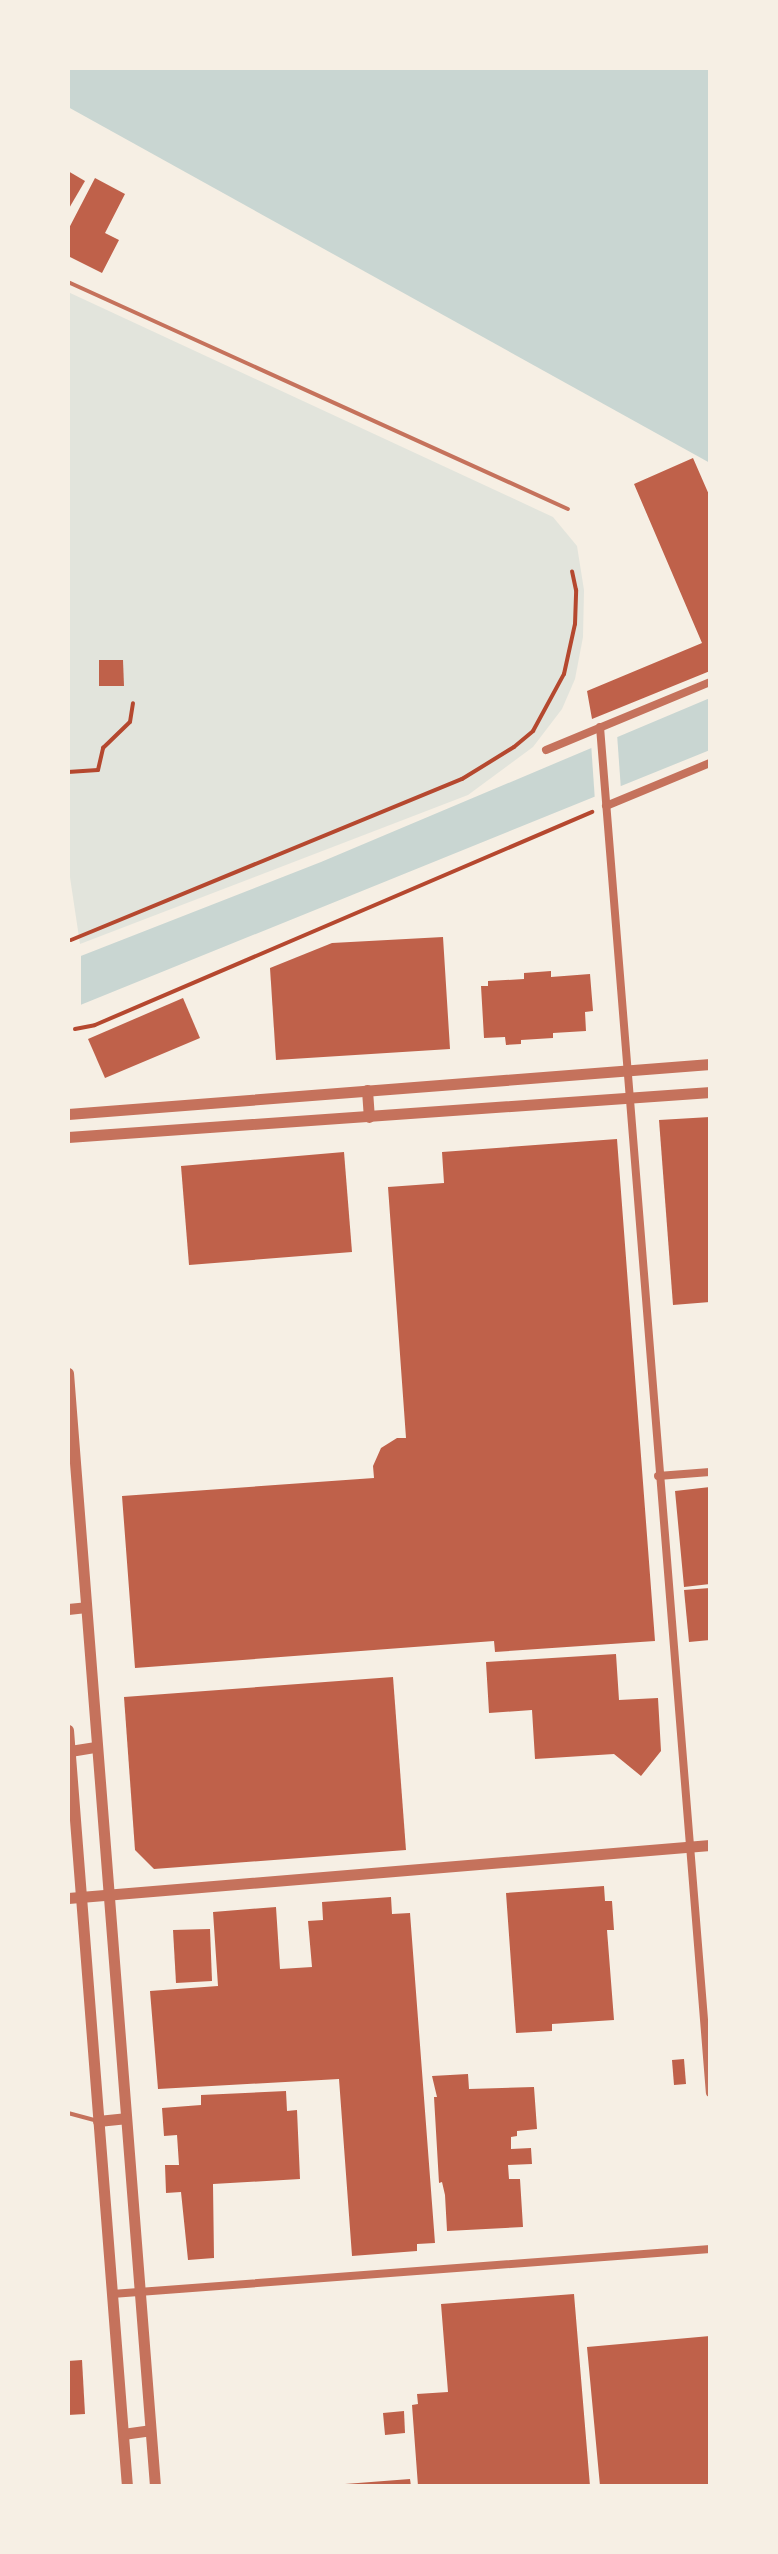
<!DOCTYPE html>
<style>
body{margin:0}
#map{position:relative;width:778px;height:2554px;overflow:hidden;background:#f6efe4;font-family:Helvetica,sans-serif}
div>[style]{position:absolute}
.green>*{inset:0;background:#e2e4dc}
.water>*{inset:0;background:#c9d6d2}
.pier>*{inset:0;background:#f6efe4}
.building>*{inset:0;background:#bf614a}
.path>*{height:4px;margin:-2px;padding:0 2px;transform-origin:2px;border-radius:2px;background:#b5482f}
.service>*{height:4px;margin:-2px;padding:0 2px;transform-origin:2px;border-radius:2px;background:#c5725c}
.minor>*{height:8px;margin:-4px;padding:0 4px;transform-origin:4px;border-radius:4px;background:#c5725c}
.tertiary>*{height:11px;margin:-5.5px;padding:0 5.5px;transform-origin:5.5px;border-radius:5.5px;background:#c5725c}
span{translate:-50% -50%;white-space:nowrap;text-align:center;line-height:1.15;-webkit-text-stroke:6px #f6efe4;paint-order:stroke}
.frame{position:absolute;inset:0;border:70px solid #f6efe4;pointer-events:none}
</style>
<div id="map">
<div class="green">
<div style="clip-path:polygon(68px 292px,553px 517px,577px 546px,584px 590px,583px 637px,575px 679px,562px 709px,533px 747px,468px 795px,80px 944px,68px 864px)"></div>
</div>
<div class="water">
<div style="clip-path:polygon(68px 68px,710px 68px,710px 463px,68px 107px)"></div>
<div style="clip-path:polygon(710px 698px,710px 750px,68px 1010px,68px 961px,321px 862px)"></div>
</div>
<div class="pier">
<div style="clip-path:polygon(617px 734px,621px 790px,595px 801px,591px 743px)"></div>
<div style="clip-path:polygon(81px 953px,81px 1010px,68px 1014px,68px 957px)"></div>
</div>
<div class="building">
<div style="clip-path:polygon(68px 171px,85px 181px,68px 210px)"></div>
<div style="clip-path:polygon(95px 178px,125px 194px,105px 233px,119px 240px,102px 273px,68px 256px,68px 230px)"></div>
<div style="clip-path:polygon(693px 458px,710px 497px,710px 671px,592px 719px,587px 691px,702px 643px,634px 484px)"></div>
<div style="clip-path:polygon(99px 660px,123px 660px,124px 686px,99px 686px)"></div>
<div style="clip-path:polygon(443px 937px,450px 1049px,276px 1060px,270px 968px,332px 943px)"></div>
<div style="clip-path:polygon(551px 971px,551px 977px,590px 974px,593px 1011px,585px 1012px,586px 1031px,553px 1033px,553px 1038px,521px 1040px,521px 1044px,506px 1045px,505px 1037px,484px 1038px,481px 986px,488px 986px,488px 981px,524px 979px,524px 973px)"></div>
<div style="clip-path:polygon(183px 998px,200px 1038px,105px 1078px,88px 1039px)"></div>
<div style="clip-path:polygon(710px 1117px,710px 1302px,673px 1305px,659px 1120px)"></div>
<div style="clip-path:polygon(617px 1139px,655px 1641px,495px 1652px,494px 1641px,135px 1668px,122px 1496px,374px 1478px,373px 1466px,381px 1448px,397px 1438px,406px 1438px,388px 1187px,444px 1183px,442px 1152px)"></div>
<div style="clip-path:polygon(344px 1152px,352px 1252px,189px 1265px,181px 1166px)"></div>
<div style="clip-path:polygon(710px 1487px,710px 1584px,684px 1587px,675px 1491px)"></div>
<div style="clip-path:polygon(710px 1588px,710px 1640px,689px 1642px,684px 1590px)"></div>
<div style="clip-path:polygon(616px 1654px,619px 1700px,658px 1698px,661px 1751px,641px 1776px,614px 1754px,535px 1759px,532px 1710px,489px 1713px,486px 1662px)"></div>
<div style="clip-path:polygon(393px 1677px,406px 1850px,154px 1869px,135px 1850px,124px 1697px)"></div>
<div style="clip-path:polygon(604px 1886px,605px 1901px,612px 1901px,614px 1930px,607px 1930px,614px 2020px,552px 2024px,552px 2031px,516px 2033px,506px 1893px)"></div>
<div style="clip-path:polygon(391px 1897px,392px 1914px,410px 1913px,435px 2243px,417px 2244px,417px 2251px,352px 2256px,339px 2079px,158px 2089px,150px 1991px,218px 1986px,213px 1912px,276px 1907px,280px 1969px,312px 1967px,308px 1921px,323px 1920px,322px 1902px)"></div>
<div style="clip-path:polygon(210px 1929px,212px 1981px,176px 1983px,173px 1930px)"></div>
<div style="clip-path:polygon(684px 2059px,686px 2084px,674px 2085px,672px 2060px)"></div>
<div style="clip-path:polygon(468px 2074px,469px 2089px,534px 2087px,537px 2129px,517px 2131px,517px 2136px,511px 2137px,511px 2149px,531px 2148px,532px 2164px,508px 2165px,509px 2179px,520px 2179px,523px 2227px,447px 2231px,445px 2195px,442px 2182px,439px 2183px,434px 2097px,437px 2097px,432px 2076px)"></div>
<div style="clip-path:polygon(286px 2091px,287px 2111px,297px 2110px,300px 2179px,213px 2184px,214px 2258px,188px 2260px,181px 2192px,166px 2193px,165px 2165px,179px 2165px,177px 2135px,164px 2136px,162px 2108px,201px 2105px,201px 2095px)"></div>
<div style="clip-path:polygon(574px 2294px,590px 2486px,418px 2486px,412px 2405px,418px 2404px,417px 2394px,448px 2392px,441px 2304px)"></div>
<div style="clip-path:polygon(710px 2336px,710px 2486px,600px 2486px,587px 2347px)"></div>
<div style="clip-path:polygon(82px 2360px,85px 2414px,68px 2415px,68px 2361px)"></div>
<div style="clip-path:polygon(404px 2411px,405px 2433px,385px 2435px,383px 2413px)"></div>
<div style="clip-path:polygon(410px 2479px,411px 2486px,345px 2486px,345px 2484px)"></div>
</div>
<div class="path">
<div style="left:68px;top:772px;width:30px;rotate:-4deg"></div>
<div style="left:98px;top:770px;width:23px;rotate:-77deg"></div>
<div style="left:103px;top:748px;width:37px;rotate:-44deg"></div>
<div style="left:130px;top:722px;width:19px;rotate:-81deg"></div>
<div style="left:71px;top:940px;width:423px;rotate:-22.4deg"></div>
<div style="left:462px;top:779px;width:61px;rotate:-31.6deg"></div>
<div style="left:514px;top:747px;width:25px;rotate:-40deg"></div>
<div style="left:533px;top:731px;width:65px;rotate:-61.5deg"></div>
<div style="left:564px;top:674px;width:51px;rotate:-77.6deg"></div>
<div style="left:575px;top:624px;width:34px;rotate:-88deg"></div>
<div style="left:576px;top:590px;width:19px;rotate:-102deg"></div>
<div style="left:75px;top:1029px;width:20px;rotate:-11deg"></div>
<div style="left:95px;top:1025px;width:541px;rotate:-23.2deg"></div>
</div>
<div class="service">
<div style="left:68px;top:282px;width:549px;rotate:24.42deg"></div>
<div style="left:68px;top:2113px;width:30px;rotate:15deg"></div>
</div>
<div class="minor">
<div style="left:600px;top:727px;width:1370px;rotate:85.4deg"></div>
<div style="left:546px;top:750px;width:178px;rotate:-22.5deg"></div>
<div style="left:606px;top:806px;width:113px;rotate:-22.5deg"></div>
<div style="left:658px;top:1476px;width:52px;rotate:-4.4deg"></div>
<div style="left:112px;top:2294px;width:600px;rotate:-4.3deg"></div>
</div>
<div class="tertiary">
<div style="left:367px;top:1090px;width:27px;rotate:86deg"></div>
<div style="left:68px;top:1114px;width:644px;rotate:-4.45deg"></div>
<div style="left:68px;top:1137px;width:644px;rotate:-4.01deg"></div>
<div style="left:68px;top:1373px;width:1116px;rotate:85.53deg"></div>
<div style="left:68px;top:1609px;width:18px;rotate:-6deg"></div>
<div style="left:68px;top:1730px;width:758px;rotate:85.54deg"></div>
<div style="left:70px;top:1751px;width:26px;rotate:-9deg"></div>
<div style="left:68px;top:1898px;width:644px;rotate:-4.72deg"></div>
<div style="left:98px;top:2121px;width:27px;rotate:-6deg"></div>
<div style="left:123px;top:2434px;width:27px;rotate:-8deg"></div>
</div>
<div class="frame"></div>
</div>
